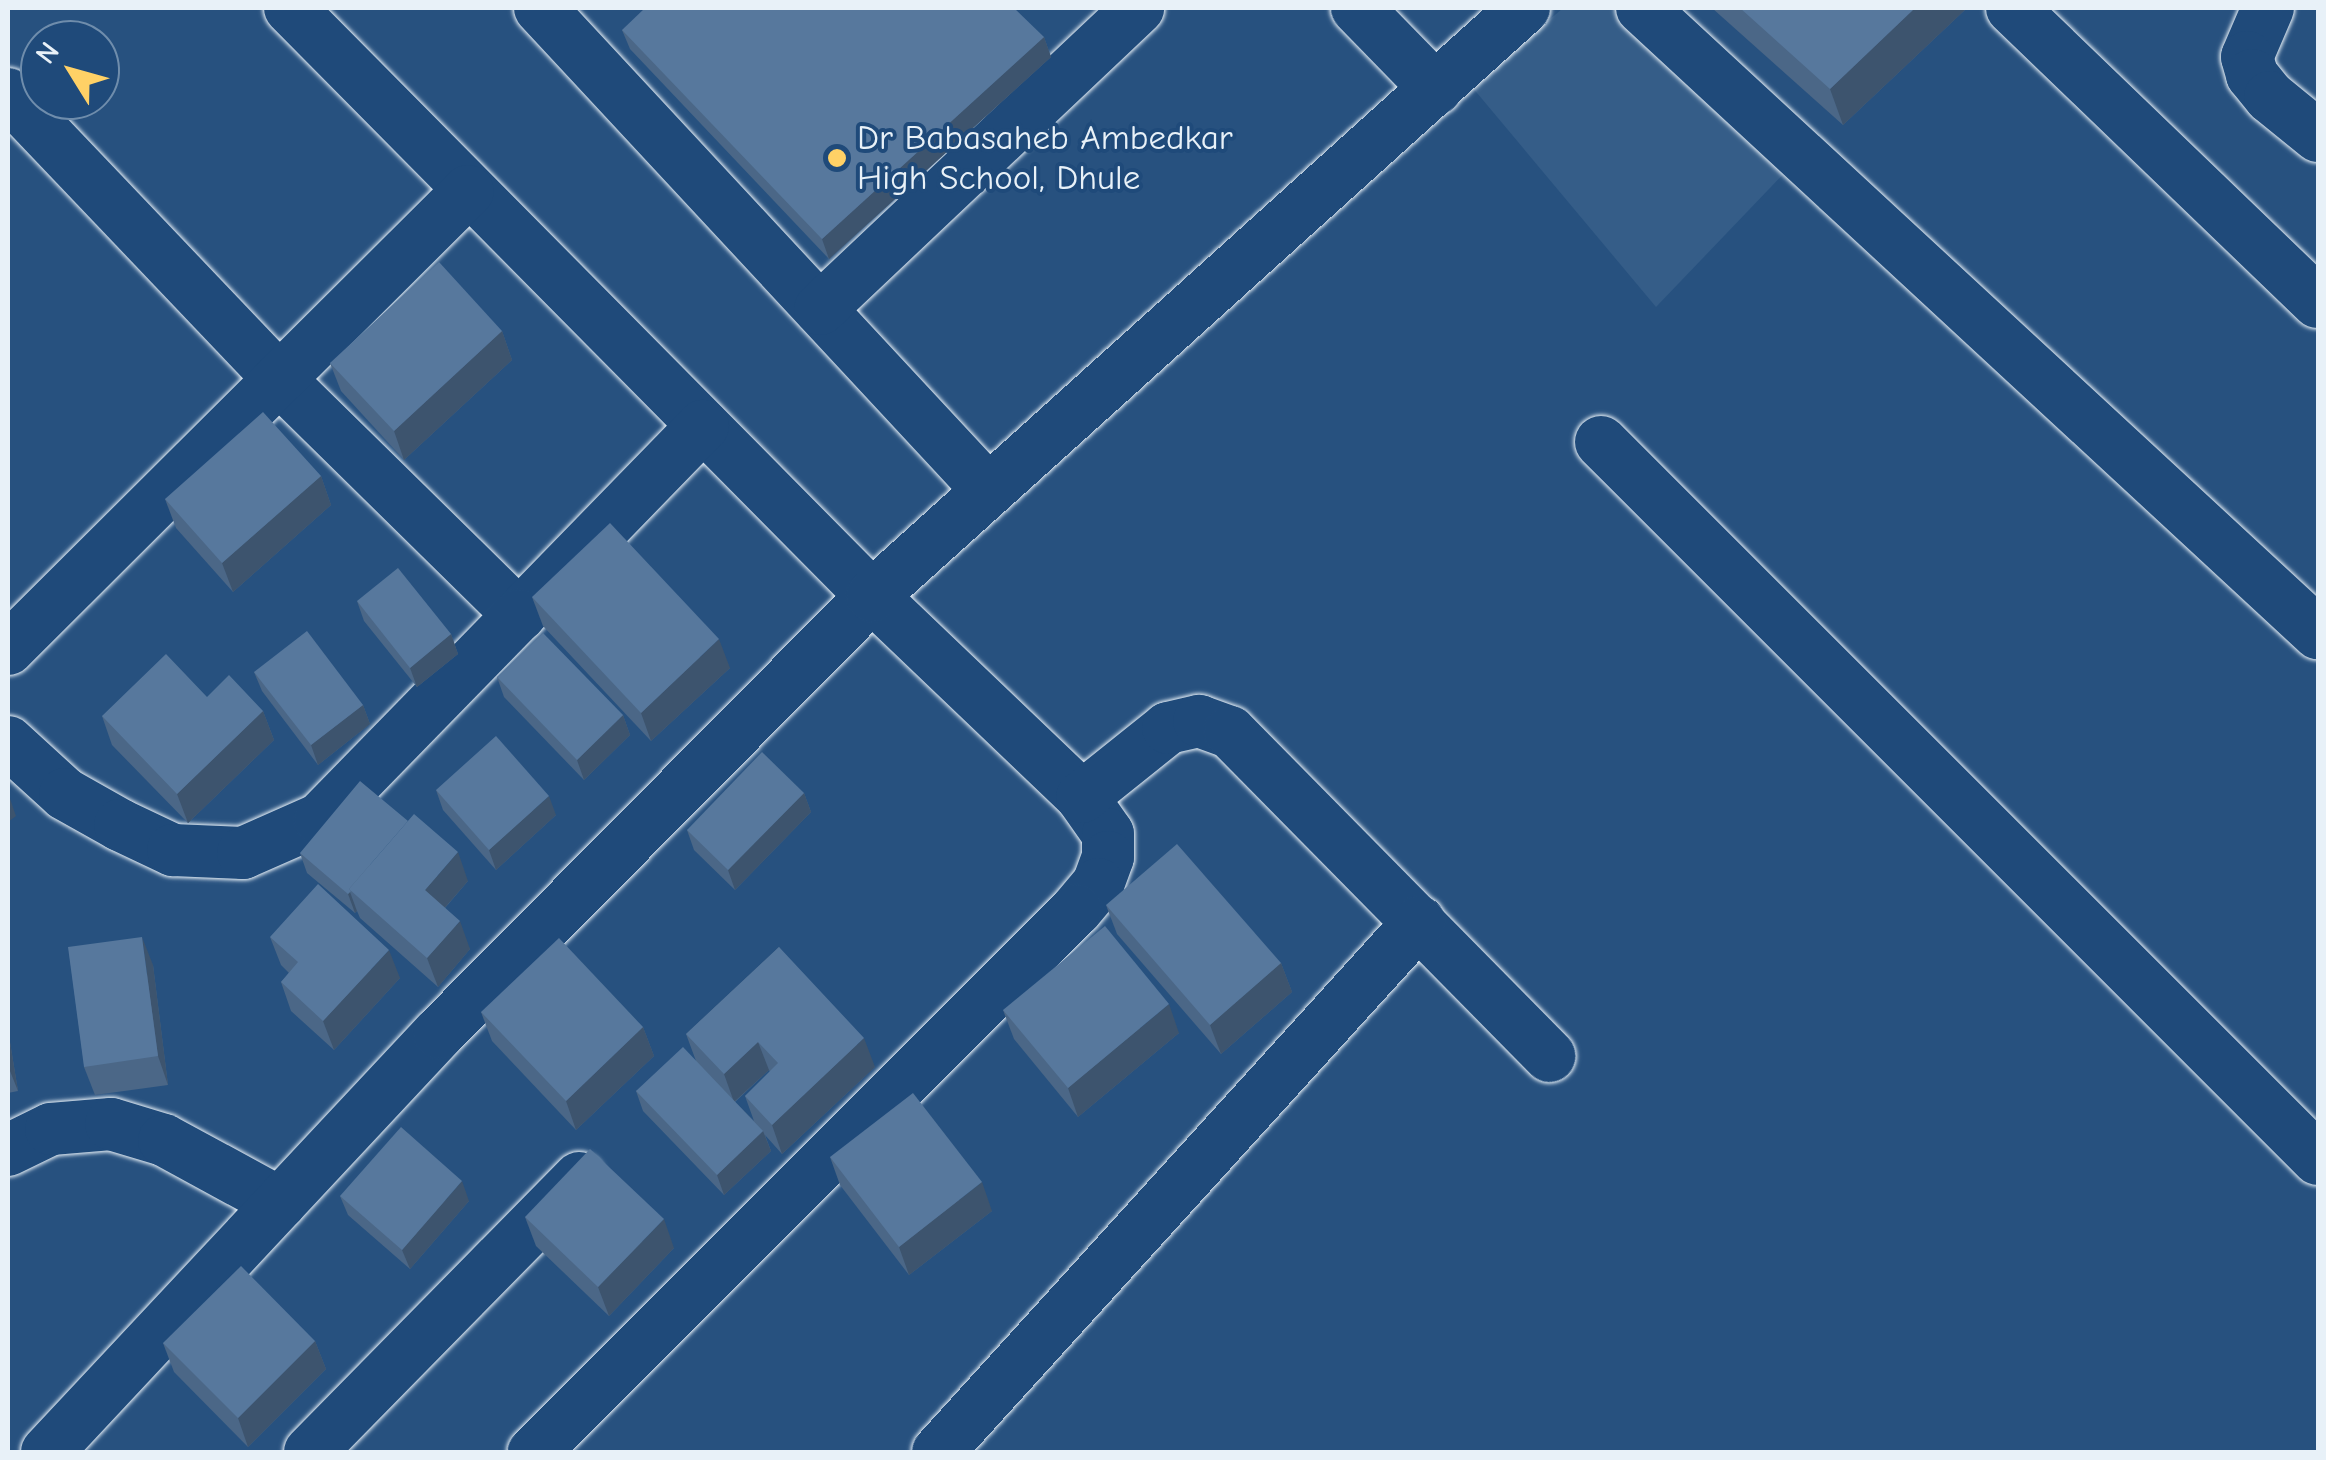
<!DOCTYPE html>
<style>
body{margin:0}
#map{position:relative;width:2326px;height:1460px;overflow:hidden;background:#27517f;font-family:"Comic Neue",sans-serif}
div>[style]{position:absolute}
.built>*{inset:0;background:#355d88}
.roads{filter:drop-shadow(0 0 2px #e8f1f8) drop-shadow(0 0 2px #e8f1f8)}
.minor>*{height:52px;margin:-26px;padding:0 26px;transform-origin:26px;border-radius:26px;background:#1f4a7a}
.wall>*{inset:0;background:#4b6787}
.shaded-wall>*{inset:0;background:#3d546e}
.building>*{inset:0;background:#57789d}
.dots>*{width:28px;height:28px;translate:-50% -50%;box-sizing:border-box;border:5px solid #1f4a7a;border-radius:50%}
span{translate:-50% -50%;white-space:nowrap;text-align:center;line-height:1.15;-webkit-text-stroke:8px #1f4a7a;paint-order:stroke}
.poi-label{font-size:35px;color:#e8f1f8}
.left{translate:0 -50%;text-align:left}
.frame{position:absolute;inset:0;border:10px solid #e8f1f8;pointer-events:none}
.north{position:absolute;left:20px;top:20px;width:100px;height:100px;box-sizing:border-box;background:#1f4a7a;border:2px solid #6f8dac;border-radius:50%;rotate:307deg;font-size:28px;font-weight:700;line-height:40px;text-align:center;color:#e8f1f8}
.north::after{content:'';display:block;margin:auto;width:35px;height:45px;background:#ffd166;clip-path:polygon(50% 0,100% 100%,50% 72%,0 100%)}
</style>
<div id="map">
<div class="built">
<div style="clip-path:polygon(1563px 8px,1625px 8px,1794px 163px,1656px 307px,1472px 87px)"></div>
</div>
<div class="roads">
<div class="minor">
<div style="left:290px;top:8px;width:827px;rotate:45.29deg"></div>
<div style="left:872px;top:596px;width:291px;rotate:43.7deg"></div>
<div style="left:1082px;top:797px;width:45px;rotate:54.9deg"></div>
<div style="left:1108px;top:834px;width:23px;rotate:90deg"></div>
<div style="left:1108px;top:857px;width:29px;rotate:110deg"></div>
<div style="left:1098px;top:884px;width:34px;rotate:130deg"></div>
<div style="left:1076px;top:910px;width:767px;rotate:135deg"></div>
<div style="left:540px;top:8px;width:658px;rotate:47.09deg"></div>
<div style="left:1357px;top:8px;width:113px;rotate:45.7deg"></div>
<div style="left:1642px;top:8px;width:921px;rotate:42.76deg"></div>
<div style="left:2012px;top:8px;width:424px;rotate:43.9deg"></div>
<div style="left:2268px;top:8px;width:53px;rotate:113.2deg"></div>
<div style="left:2247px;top:57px;width:19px;rotate:74deg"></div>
<div style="left:2252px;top:75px;width:28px;rotate:51deg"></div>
<div style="left:2270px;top:97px;width:62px;rotate:39.1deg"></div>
<div style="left:8px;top:94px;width:393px;rotate:46.4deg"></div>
<div style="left:279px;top:379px;width:337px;rotate:44.5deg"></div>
<div style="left:519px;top:615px;width:264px;rotate:-45.8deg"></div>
<div style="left:820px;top:309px;width:438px;rotate:-43.4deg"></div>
<div style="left:1601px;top:442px;width:1014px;rotate:45deg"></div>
<div style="left:8px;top:649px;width:649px;rotate:-44.88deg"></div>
<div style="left:8px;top:742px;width:77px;rotate:42.4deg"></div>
<div style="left:65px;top:794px;width:63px;rotate:29.4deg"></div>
<div style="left:120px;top:825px;width:59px;rotate:25.3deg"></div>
<div style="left:173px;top:850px;width:70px;rotate:2.5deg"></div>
<div style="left:243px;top:853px;width:84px;rotate:-23.8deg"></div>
<div style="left:320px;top:819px;width:285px;rotate:-45.7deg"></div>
<div style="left:1082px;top:797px;width:110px;rotate:-38.7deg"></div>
<div style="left:1168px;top:728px;width:32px;rotate:-13deg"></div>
<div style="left:1199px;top:721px;width:33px;rotate:20deg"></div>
<div style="left:1230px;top:732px;width:455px;rotate:45.4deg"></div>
<div style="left:8px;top:1150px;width:48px;rotate:-26deg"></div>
<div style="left:51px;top:1129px;width:60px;rotate:-4.8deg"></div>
<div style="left:111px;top:1124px;width:55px;rotate:16.8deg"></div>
<div style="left:164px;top:1140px;width:132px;rotate:28.5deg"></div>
<div style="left:47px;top:1452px;width:574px;rotate:-46.91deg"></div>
<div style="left:439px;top:1033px;width:615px;rotate:-45.26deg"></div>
<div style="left:872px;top:596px;width:878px;rotate:-42.05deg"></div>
<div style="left:310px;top:1452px;width:384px;rotate:-45.5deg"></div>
<div style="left:938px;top:1452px;width:716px;rotate:-47.77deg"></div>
</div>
</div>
<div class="wall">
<div style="clip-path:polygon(1712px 8px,1967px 8px,1843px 125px)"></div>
<div style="clip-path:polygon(622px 30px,1044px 37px,1051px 57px,829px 259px,630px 49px)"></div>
<div style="clip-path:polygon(502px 331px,512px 360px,404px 460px,341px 391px,330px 363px)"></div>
<div style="clip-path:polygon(321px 476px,331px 505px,233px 592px,176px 528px,165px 499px)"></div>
<div style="clip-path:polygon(532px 597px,730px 668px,651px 741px,543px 626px)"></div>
<div style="clip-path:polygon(357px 601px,451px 634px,458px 654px,417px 687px,364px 621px)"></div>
<div style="clip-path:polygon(254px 672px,363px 705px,370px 724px,318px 765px,262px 691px)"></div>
<div style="clip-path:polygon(497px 677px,623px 715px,630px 735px,584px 780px,504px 697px)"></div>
<div style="clip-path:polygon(207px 697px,263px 711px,274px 740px,188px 823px,112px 745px,102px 716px)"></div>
<div style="clip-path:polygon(436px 790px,556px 815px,496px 870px,443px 810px)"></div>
<div style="clip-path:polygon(804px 793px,811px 812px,735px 890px,694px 850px,687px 830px)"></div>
<div style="clip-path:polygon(300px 853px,468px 881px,445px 908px,470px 949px,438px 987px,360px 918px,357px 911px,355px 913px,307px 873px)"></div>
<div style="clip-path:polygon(1106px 905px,1281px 963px,1292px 992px,1221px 1054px,1117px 934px)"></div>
<div style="clip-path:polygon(270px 937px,400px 978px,334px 1050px,291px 1011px,281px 982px,289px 973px,281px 965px)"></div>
<div style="clip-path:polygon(evenodd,779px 947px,875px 1067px,782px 1154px,765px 1135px,771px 1151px,724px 1195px,643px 1111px,636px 1091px,696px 1061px,686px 1034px,779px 947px,769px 1070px,770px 1072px,745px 1096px,754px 1121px,735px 1102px,769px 1070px)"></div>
<div style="clip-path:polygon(153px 965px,168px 1085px,95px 1095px,84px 1067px)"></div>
<div style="clip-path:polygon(1003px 1010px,1179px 1033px,1078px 1117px,1014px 1039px)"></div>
<div style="clip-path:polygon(481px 1012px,643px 1027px,654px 1056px,576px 1130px,492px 1041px)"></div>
<div style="clip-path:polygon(8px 1030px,18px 1091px,8px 1093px)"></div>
<div style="clip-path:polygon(830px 1157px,992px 1211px,909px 1275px,840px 1185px)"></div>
<div style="clip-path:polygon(340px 1196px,469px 1201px,410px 1269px,348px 1215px)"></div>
<div style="clip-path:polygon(525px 1217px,674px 1248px,609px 1316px,536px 1246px)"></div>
<div style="clip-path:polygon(315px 1341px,326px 1369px,248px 1447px,174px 1372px,163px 1343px)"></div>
</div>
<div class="shaded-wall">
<div style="clip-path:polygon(1915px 8px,1967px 8px,1843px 125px,1830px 89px)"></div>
<div style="clip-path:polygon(1044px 37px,1051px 57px,829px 259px,822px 239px)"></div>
<div style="clip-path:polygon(502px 331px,512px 360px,404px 460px,394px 431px)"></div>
<div style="clip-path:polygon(321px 476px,331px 505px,233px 592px,222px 563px)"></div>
<div style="clip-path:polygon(451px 634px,458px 654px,417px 687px,410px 668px)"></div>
<div style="clip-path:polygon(719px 639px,730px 668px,651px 741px,641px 713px)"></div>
<div style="clip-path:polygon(363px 705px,370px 724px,318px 765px,311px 745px)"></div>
<div style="clip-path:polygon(263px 711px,274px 740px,188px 823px,177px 794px)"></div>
<div style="clip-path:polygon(623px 715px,630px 735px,584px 780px,577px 760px)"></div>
<div style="clip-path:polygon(8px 793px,16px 816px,8px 822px)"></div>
<div style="clip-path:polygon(804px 793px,811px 812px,735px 890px,728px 870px)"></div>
<div style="clip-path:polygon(549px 796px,556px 815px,496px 870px,489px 850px)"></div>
<div style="clip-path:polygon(458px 852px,468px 881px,435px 919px,425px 890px)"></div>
<div style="clip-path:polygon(350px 892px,357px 911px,355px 913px,348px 894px)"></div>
<div style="clip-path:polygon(460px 921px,470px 949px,438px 987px,427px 958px)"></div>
<div style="clip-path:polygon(142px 937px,153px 965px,168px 1085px,158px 1056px)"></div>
<div style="clip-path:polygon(389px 950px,400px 978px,334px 1050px,323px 1021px)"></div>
<div style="clip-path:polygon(1281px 963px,1292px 992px,1221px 1054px,1210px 1025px)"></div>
<div style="clip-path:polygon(1169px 1004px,1179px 1033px,1078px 1117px,1068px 1088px)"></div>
<div style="clip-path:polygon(643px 1027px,654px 1056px,576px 1130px,566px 1101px)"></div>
<div style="clip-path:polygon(8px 1030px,18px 1091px,10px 1071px,8px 1053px)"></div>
<div style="clip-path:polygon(864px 1038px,875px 1067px,782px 1154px,772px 1125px)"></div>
<div style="clip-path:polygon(758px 1042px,769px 1070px,734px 1102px,724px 1074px)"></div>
<div style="clip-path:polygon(763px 1131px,771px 1151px,724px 1195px,717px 1175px)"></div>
<div style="clip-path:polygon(462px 1181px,469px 1201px,410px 1269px,402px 1250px)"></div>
<div style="clip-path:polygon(982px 1182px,992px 1211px,909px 1275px,899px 1247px)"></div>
<div style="clip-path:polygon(664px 1219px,674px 1248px,609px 1316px,598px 1287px)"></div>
<div style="clip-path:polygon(315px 1341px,326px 1369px,248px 1447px,238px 1418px)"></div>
</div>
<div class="building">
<div style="clip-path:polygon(645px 8px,1014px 8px,1044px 37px,822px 239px,622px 30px)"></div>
<div style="clip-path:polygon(1740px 8px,1915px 8px,1830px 89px)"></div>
<div style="clip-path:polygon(439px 262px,502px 331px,394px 431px,330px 363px)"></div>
<div style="clip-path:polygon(263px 412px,321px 476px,222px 563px,165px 499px)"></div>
<div style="clip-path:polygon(610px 523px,719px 639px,641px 713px,532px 597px)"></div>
<div style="clip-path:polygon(398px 568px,451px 634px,410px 668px,357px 601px)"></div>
<div style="clip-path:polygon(307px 631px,363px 705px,311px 745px,254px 672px)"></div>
<div style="clip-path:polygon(543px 633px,623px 715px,577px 760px,497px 677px)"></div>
<div style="clip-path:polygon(166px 654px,207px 697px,229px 675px,263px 711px,177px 794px,102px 716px)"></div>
<div style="clip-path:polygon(496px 736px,549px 796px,489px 850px,436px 790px)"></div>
<div style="clip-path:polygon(762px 752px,804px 793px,728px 870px,687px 830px)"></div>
<div style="clip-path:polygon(360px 781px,408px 821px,349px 889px,351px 891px,348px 894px,300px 853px)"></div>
<div style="clip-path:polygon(414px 814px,458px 852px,425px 890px,460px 921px,427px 958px,349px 889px)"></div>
<div style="clip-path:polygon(1177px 844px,1281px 963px,1210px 1025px,1106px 905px)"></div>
<div style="clip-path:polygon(318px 884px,389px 950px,323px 1021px,281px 982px,298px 962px,270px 937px)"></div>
<div style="clip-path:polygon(1105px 926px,1169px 1004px,1068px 1088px,1003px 1010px)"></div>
<div style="clip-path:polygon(142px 937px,158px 1056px,84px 1067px,68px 947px)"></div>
<div style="clip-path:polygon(559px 938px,643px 1027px,566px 1101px,481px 1012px)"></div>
<div style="clip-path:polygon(779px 947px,864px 1038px,772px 1125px,745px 1096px,778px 1063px,758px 1042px,724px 1074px,686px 1034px)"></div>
<div style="clip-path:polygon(683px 1047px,763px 1131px,717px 1175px,636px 1091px)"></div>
<div style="clip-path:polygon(913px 1093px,982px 1182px,899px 1247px,830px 1157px)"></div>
<div style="clip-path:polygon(401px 1127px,462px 1181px,402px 1250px,340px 1196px)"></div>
<div style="clip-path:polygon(590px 1149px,664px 1219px,598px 1287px,525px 1217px)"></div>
<div style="clip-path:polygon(241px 1266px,315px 1341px,238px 1418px,163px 1343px)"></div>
</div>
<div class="dots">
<div style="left:837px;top:158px;background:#ffd166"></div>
</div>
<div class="poi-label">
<span class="left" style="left:857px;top:158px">Dr Babasaheb Ambedkar<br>High School, Dhule</span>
</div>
<div class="frame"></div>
<div class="north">N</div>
</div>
